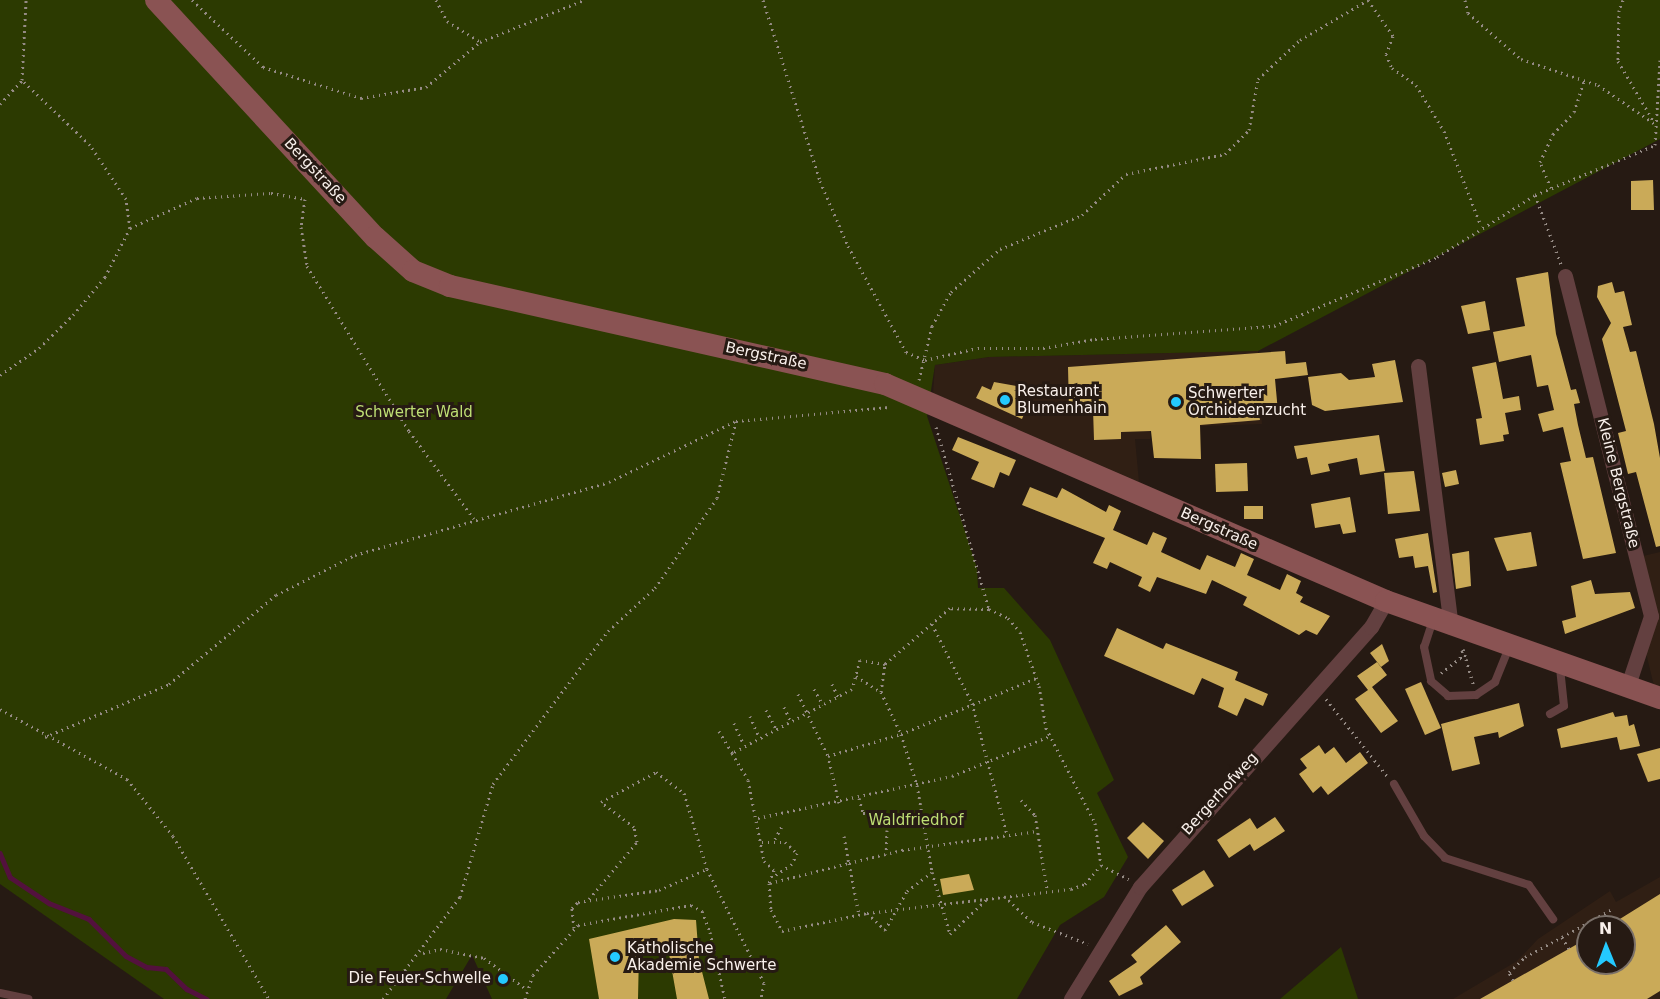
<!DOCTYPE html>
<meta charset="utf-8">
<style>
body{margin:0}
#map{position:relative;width:1660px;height:999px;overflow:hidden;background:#261a13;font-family:"DejaVu Sans",sans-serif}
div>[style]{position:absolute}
.built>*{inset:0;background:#301f14}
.green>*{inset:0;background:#2c3a01}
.stream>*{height:4.5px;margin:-2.25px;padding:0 2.25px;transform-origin:2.25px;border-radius:2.25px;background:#53113d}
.building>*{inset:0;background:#caaa58}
.path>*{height:3px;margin-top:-1.5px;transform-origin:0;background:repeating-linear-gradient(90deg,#958b85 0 1.5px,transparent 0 6px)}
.lane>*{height:8px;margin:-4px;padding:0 4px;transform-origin:4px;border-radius:4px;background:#634040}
.street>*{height:15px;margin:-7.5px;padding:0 7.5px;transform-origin:7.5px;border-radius:7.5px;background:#634040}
.secondary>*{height:22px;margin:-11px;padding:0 11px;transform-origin:11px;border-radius:11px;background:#8a5353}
.dots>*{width:16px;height:16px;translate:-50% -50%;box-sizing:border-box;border:3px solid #261a13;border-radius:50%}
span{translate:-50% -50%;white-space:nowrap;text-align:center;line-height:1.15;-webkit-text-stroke:6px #261a13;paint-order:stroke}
.street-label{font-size:15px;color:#f9f0eb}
.poi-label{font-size:15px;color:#f9f0eb}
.left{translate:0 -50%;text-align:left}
.right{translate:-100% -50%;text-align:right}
.park-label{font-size:15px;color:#bede74}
.north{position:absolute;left:1576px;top:915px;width:60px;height:60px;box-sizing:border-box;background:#261a13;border:2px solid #7a7069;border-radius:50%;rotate:359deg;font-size:16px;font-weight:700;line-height:24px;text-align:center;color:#f9f0eb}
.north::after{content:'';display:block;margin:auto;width:21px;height:27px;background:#24c9fe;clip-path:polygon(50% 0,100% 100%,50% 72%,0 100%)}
</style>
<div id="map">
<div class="built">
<div style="clip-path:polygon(1258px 351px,1262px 424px,1150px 428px,1150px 439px,1135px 439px,1139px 482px,933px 393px,935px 365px,989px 357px)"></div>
<div style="clip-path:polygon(1660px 552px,1660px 687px,1654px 686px,1646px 653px,1657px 615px,1643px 556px)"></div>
<div style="clip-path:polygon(evenodd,1660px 877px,1660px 999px,1453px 999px,1517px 961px,1538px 939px,1610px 891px,1616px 902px,1660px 877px,1588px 927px,1624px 927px,1624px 963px,1588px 963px,1588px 927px)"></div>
</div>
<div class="green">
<div style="clip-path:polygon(0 0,1660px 0,1660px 139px,1258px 351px,989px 357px,935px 365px,927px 416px,977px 568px,978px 588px,1004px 588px,1050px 640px,1114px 780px,1097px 793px,1128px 857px,1104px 897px,1060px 925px,1017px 999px,492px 999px,472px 955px,446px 999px,164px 999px,0 884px)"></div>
<div style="clip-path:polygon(1341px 947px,1358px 999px,1280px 999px)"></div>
</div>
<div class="stream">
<div style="left:0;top:853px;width:26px;rotate:67deg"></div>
<div style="left:10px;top:877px;width:47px;rotate:33.7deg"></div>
<div style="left:49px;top:903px;width:43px;rotate:21.8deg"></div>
<div style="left:89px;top:919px;width:52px;rotate:45deg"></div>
<div style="left:126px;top:956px;width:24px;rotate:28deg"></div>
<div style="left:147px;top:967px;width:19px;rotate:6deg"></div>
<div style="left:166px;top:969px;width:29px;rotate:44deg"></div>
<div style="left:187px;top:989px;width:22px;rotate:27deg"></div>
</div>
<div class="building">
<div style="clip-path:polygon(1653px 180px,1654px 210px,1631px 210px,1631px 181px)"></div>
<div style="clip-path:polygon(1548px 272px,1556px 334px,1571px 390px,1576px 389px,1580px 403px,1574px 404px,1578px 425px,1586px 458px,1593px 457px,1616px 553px,1583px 559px,1560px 463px,1571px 461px,1563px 427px,1543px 432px,1538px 414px,1554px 410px,1548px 385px,1537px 387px,1531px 355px,1499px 362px,1493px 332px,1525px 326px,1516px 278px)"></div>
<div style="clip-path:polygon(1612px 282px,1615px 293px,1624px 291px,1632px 325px,1623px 327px,1630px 352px,1636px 351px,1654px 424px,1660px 458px,1660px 546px,1656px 547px,1636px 472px,1628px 474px,1618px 433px,1626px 431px,1602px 339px,1611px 323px,1597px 297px,1598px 286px)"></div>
<div style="clip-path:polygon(1485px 301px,1490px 330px,1468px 334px,1461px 306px)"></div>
<div style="clip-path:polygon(1285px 351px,1286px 364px,1306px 362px,1308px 375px,1275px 379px,1278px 412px,1259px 414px,1260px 420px,1200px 425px,1201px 459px,1154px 458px,1151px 431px,1121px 432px,1121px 439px,1094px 440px,1093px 409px,1069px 410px,1068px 367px)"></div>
<div style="clip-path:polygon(1395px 360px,1403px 402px,1325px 411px,1312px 405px,1308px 377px,1341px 373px,1349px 380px,1375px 377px,1372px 364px)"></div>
<div style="clip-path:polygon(1496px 362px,1503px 399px,1519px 396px,1521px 410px,1505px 413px,1509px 434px,1503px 435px,1504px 441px,1480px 445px,1476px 419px,1482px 418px,1472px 367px)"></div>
<div style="clip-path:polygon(994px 382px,1022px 387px,1020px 392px,1031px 397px,1022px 419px,976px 398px,982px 386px,991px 390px)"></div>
<div style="clip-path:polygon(1379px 435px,1385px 471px,1360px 475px,1357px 458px,1328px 464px,1330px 471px,1311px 475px,1307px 457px,1297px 459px,1294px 446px)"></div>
<div style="clip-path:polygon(958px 437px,1016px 460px,1009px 476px,1000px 472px,994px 488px,971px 479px,979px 462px,952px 450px)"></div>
<div style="clip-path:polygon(1247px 463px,1248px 491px,1216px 492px,1215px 464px)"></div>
<div style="clip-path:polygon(1456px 470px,1459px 484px,1445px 487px,1442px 473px)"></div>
<div style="clip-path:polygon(1414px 471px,1420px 511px,1388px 514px,1384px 473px)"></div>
<div style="clip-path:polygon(1030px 487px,1057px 498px,1062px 488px,1106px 512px,1109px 505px,1121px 511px,1113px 530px,1147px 545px,1153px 532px,1167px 538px,1161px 552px,1200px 570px,1207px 555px,1235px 567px,1241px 553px,1254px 559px,1247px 575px,1280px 590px,1287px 574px,1301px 581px,1296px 593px,1303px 597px,1300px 602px,1330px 616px,1317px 635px,1306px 630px,1299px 635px,1243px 605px,1247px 597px,1212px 580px,1206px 594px,1157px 577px,1150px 592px,1138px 586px,1142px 577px,1110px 562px,1107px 569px,1093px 563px,1105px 538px,1022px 505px)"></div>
<div style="clip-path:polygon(1350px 497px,1356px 532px,1343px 534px,1340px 524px,1315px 528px,1311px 504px)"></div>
<div style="clip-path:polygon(1244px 506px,1263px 506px,1263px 519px,1244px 519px)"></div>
<div style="clip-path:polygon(1531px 532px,1537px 566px,1507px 571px,1494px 538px)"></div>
<div style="clip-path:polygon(1428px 533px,1437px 592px,1433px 593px,1428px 566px,1415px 568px,1413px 556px,1399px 558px,1395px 539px)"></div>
<div style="clip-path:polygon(1469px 551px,1471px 586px,1456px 589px,1452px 554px)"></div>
<div style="clip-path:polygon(1591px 580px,1595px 594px,1630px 592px,1635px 608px,1565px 634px,1562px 621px,1576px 617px,1571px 586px)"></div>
<div style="clip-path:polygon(1117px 628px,1163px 649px,1166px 643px,1238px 672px,1235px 680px,1268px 694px,1263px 706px,1245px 698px,1237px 716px,1218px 707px,1224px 688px,1202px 678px,1194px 695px,1104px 656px)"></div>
<div style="clip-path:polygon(1382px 644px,1389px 661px,1381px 667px,1370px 653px)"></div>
<div style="clip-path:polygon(1377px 662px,1387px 675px,1372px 687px,1398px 721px,1381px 733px,1355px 699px,1368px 690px,1357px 676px)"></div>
<div style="clip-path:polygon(1421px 682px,1441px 728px,1425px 735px,1405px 689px)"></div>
<div style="clip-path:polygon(1519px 703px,1524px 726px,1499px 738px,1498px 732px,1474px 737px,1480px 764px,1452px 771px,1441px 724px)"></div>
<div style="clip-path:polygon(1613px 712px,1615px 717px,1627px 715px,1629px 726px,1634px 724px,1640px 746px,1620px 750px,1617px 737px,1561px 748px,1557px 729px)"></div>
<div style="clip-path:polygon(1319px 745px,1325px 754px,1334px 747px,1346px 763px,1360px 752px,1368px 763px,1328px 795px,1321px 786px,1313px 793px,1299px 774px,1307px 768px,1300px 759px)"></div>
<div style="clip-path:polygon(1660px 748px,1660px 779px,1648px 782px,1637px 754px)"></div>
<div style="clip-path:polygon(1275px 817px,1285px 831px,1254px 851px,1250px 844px,1229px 858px,1217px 840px,1250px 818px,1257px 829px)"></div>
<div style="clip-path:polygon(1143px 822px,1164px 841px,1148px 859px,1127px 838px)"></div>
<div style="clip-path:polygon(1204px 870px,1214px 886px,1182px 906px,1172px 890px)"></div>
<div style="clip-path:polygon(969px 874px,974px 890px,943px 895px,940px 879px)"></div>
<div style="clip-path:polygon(1660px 894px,1660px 991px,1647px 999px,1480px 999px,1588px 938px,1588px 963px,1624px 963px,1624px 927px,1607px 927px)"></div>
<div style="clip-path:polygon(674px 919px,696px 920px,699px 960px,709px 999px,677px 999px,668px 948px,639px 953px,638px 999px,599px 999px,589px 939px)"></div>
<div style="clip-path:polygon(1166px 925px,1181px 942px,1140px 977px,1143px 984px,1119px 996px,1109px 981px,1137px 962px,1131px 955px)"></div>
</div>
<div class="path">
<div style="left:192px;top:0;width:98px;rotate:43.3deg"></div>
<div style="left:263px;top:67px;width:103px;rotate:17.6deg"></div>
<div style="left:361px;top:98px;width:66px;rotate:-9.6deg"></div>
<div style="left:426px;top:87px;width:70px;rotate:-39.8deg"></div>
<div style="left:480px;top:42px;width:112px;rotate:-22deg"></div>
<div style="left:436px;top:0;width:24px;rotate:62deg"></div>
<div style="left:447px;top:21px;width:39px;rotate:32deg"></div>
<div style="left:763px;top:0;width:190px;rotate:72.5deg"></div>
<div style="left:820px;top:181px;width:71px;rotate:66.7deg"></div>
<div style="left:848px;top:246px;width:121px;rotate:61.3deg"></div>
<div style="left:906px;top:352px;width:21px;rotate:23deg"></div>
<div style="left:925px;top:360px;width:54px;rotate:-12.8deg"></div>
<div style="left:978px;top:348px;width:65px"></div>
<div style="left:1043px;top:348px;width:53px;rotate:-9.8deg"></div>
<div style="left:1095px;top:339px;width:179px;rotate:-4.2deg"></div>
<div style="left:1274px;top:326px;width:177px;rotate:-22.9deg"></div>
<div style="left:1437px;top:257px;width:116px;rotate:-32.3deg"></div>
<div style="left:1535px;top:195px;width:130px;rotate:-22.6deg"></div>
<div style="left:1655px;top:145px;width:85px;rotate:-86.6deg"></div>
<div style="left:1368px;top:0;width:44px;rotate:55.2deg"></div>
<div style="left:1393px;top:36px;width:19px;rotate:111deg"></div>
<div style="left:1386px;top:54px;width:15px;rotate:67deg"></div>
<div style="left:1392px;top:68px;width:29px;rotate:35deg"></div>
<div style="left:1416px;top:85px;width:54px;rotate:58.7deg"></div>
<div style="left:1444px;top:131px;width:102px;rotate:68.7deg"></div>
<div style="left:1465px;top:0;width:13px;rotate:77deg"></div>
<div style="left:1468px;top:13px;width:70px;rotate:41deg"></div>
<div style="left:1521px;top:59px;width:81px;rotate:18.7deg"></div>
<div style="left:1598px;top:85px;width:69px;rotate:34.4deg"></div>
<div style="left:1623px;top:0;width:11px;rotate:112deg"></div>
<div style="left:1619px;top:10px;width:51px;rotate:91.1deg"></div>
<div style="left:1618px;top:61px;width:71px;rotate:59.5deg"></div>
<div style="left:0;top:104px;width:33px;rotate:-47deg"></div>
<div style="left:22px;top:80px;width:80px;rotate:-87.1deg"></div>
<div style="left:1551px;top:188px;width:28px;rotate:-113deg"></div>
<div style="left:1540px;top:162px;width:31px;rotate:-65deg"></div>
<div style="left:1553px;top:134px;width:30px;rotate:-46deg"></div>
<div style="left:1574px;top:112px;width:33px;rotate:-72deg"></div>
<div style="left:1535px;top:195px;width:74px;rotate:69.4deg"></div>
<div style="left:130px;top:228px;width:73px;rotate:-24.1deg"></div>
<div style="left:197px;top:198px;width:74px;rotate:-3.9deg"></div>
<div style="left:271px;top:193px;width:35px;rotate:10deg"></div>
<div style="left:305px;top:199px;width:28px;rotate:98deg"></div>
<div style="left:301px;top:227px;width:39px;rotate:81deg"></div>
<div style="left:307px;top:266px;width:194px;rotate:58.3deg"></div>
<div style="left:409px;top:431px;width:109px;rotate:53.5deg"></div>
<div style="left:0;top:375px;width:47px;rotate:-34.7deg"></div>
<div style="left:39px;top:348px;width:47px;rotate:-44.1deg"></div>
<div style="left:73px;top:315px;width:50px;rotate:-49.9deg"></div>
<div style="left:105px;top:277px;width:55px;rotate:-63deg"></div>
<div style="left:130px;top:228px;width:29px;rotate:-98deg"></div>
<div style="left:126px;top:199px;width:65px;rotate:-123.7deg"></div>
<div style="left:90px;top:145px;width:94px;rotate:-136.3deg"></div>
<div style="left:919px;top:380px;width:56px;rotate:-76.5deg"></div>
<div style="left:932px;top:326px;width:39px;rotate:-61deg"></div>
<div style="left:951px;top:292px;width:65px;rotate:-41.3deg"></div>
<div style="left:1000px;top:249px;width:89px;rotate:-22.5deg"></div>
<div style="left:1082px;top:215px;width:60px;rotate:-43deg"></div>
<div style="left:1126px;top:174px;width:101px;rotate:-11.4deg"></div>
<div style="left:1225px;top:154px;width:34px;rotate:-45deg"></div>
<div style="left:1249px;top:130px;width:52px;rotate:-80deg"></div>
<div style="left:1258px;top:79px;width:57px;rotate:-42.9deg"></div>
<div style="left:1300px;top:40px;width:79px;rotate:-30.5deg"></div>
<div style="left:936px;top:427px;width:190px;rotate:73.8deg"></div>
<div style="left:989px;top:609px;width:21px;rotate:25deg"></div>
<div style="left:1008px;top:618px;width:18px;rotate:49deg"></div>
<div style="left:1020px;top:632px;width:57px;rotate:70.6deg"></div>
<div style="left:1039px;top:686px;width:43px;rotate:80.5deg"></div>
<div style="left:1046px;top:728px;width:107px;rotate:62.7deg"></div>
<div style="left:1095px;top:823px;width:42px;rotate:81.9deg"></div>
<div style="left:1101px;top:865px;width:31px;rotate:27deg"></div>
<div style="left:989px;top:609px;width:39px;rotate:-179deg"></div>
<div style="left:950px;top:608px;width:86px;rotate:139.3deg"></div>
<div style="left:885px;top:664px;width:25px;rotate:-171deg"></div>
<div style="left:860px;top:660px;width:30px;rotate:105deg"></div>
<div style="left:852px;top:689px;width:136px;rotate:151.9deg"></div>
<div style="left:732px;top:753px;width:31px;rotate:59deg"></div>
<div style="left:748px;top:780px;width:83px;rotate:78.8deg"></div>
<div style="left:764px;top:861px;width:13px;rotate:42deg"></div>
<div style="left:774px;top:870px;width:14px;rotate:111deg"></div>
<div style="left:769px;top:883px;width:27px;rotate:86deg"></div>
<div style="left:771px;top:910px;width:24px;rotate:62deg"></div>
<div style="left:782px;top:931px;width:87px;rotate:-12deg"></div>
<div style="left:867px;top:913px;width:205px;rotate:-6.7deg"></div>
<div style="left:1071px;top:889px;width:15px;rotate:-20deg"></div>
<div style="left:1085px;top:884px;width:25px;rotate:-50deg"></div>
<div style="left:932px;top:624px;width:89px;rotate:63.1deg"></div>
<div style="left:972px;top:703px;width:137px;rotate:75.1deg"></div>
<div style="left:1460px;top:658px;width:9px;rotate:-72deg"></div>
<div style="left:1463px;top:649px;width:9px;rotate:72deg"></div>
<div style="left:1441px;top:673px;width:24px;rotate:-38deg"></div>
<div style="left:1460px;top:658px;width:6px;rotate:9deg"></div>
<div style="left:1466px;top:659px;width:26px;rotate:74deg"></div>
<div style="left:856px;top:676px;width:30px;rotate:33deg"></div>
<div style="left:881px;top:692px;width:47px;rotate:64.5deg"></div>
<div style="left:901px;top:734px;width:53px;rotate:72.6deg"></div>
<div style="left:917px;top:785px;width:88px;rotate:80.2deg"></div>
<div style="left:832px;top:684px;width:14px;rotate:65deg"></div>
<div style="left:814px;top:689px;width:18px;rotate:61deg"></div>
<div style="left:881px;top:692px;width:28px;rotate:-82deg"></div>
<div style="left:798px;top:694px;width:69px;rotate:64.2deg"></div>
<div style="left:1326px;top:699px;width:98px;rotate:51.6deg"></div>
<div style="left:784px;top:707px;width:17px;rotate:65deg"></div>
<div style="left:0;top:709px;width:145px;rotate:28.9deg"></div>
<div style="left:127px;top:779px;width:73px;rotate:51.1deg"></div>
<div style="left:173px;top:836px;width:189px;rotate:59.5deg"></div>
<div style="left:766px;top:710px;width:21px;rotate:62deg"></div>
<div style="left:750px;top:716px;width:23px;rotate:67deg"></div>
<div style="left:734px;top:723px;width:24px;rotate:66deg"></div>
<div style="left:719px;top:731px;width:26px;rotate:59deg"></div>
<div style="left:45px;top:737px;width:135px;rotate:-23.1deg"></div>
<div style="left:169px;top:684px;width:139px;rotate:-39.8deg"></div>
<div style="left:276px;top:595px;width:89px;rotate:-26.9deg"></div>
<div style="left:355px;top:555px;width:264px;rotate:-16deg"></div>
<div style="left:609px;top:482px;width:141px;rotate:-25.7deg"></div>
<div style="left:736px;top:421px;width:154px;rotate:-5.2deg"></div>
<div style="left:859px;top:798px;width:16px;rotate:75deg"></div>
<div style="left:863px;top:813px;width:18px"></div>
<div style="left:881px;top:813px;width:18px;rotate:71deg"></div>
<div style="left:887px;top:830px;width:24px;rotate:92deg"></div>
<div style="left:1021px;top:800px;width:21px;rotate:47deg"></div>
<div style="left:1035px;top:815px;width:75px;rotate:80.8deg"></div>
<div style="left:839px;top:803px;width:48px;rotate:-103.2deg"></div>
<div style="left:828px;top:756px;width:76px;rotate:-16.8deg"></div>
<div style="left:901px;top:734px;width:146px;rotate:-22.5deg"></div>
<div style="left:758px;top:818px;width:198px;rotate:-12.2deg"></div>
<div style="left:952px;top:776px;width:106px;rotate:-22.2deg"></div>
<div style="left:844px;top:836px;width:27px;rotate:80deg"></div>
<div style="left:849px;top:863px;width:55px;rotate:-13.8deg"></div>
<div style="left:902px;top:850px;width:137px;rotate:-8deg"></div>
<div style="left:775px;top:839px;width:15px;rotate:-62deg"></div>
<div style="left:762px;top:842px;width:23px"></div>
<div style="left:785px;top:842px;width:16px;rotate:43deg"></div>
<div style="left:797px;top:853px;width:12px;rotate:114deg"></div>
<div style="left:792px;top:864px;width:23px;rotate:146deg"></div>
<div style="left:770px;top:883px;width:81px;rotate:-14.2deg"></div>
<div style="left:849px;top:863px;width:53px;rotate:79.1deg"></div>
<div style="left:1004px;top:896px;width:38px;rotate:43deg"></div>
<div style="left:1032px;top:922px;width:60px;rotate:21.4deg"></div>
<div style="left:589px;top:899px;width:75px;rotate:-49.9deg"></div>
<div style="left:637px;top:842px;width:15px;rotate:-101deg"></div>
<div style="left:634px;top:827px;width:41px;rotate:-142.9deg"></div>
<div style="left:601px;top:802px;width:63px;rotate:-28.6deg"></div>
<div style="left:656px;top:772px;width:35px;rotate:37deg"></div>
<div style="left:684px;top:793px;width:79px;rotate:73.2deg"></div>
<div style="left:867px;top:913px;width:25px;rotate:43deg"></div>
<div style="left:885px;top:930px;width:45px;rotate:-60.6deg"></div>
<div style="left:907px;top:891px;width:31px;rotate:-37deg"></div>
<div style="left:932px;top:872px;width:65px;rotate:73.8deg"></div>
<div style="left:950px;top:934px;width:51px;rotate:-43.4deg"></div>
<div style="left:1598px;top:917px;width:12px;rotate:59deg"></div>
<div style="left:574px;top:928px;width:20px;rotate:-96deg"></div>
<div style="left:572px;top:908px;width:8px;rotate:-45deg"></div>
<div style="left:578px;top:902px;width:82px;rotate:-8.4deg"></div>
<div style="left:659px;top:890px;width:52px;rotate:-23.6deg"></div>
<div style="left:707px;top:869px;width:127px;rotate:63.4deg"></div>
<div style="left:764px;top:983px;width:16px;rotate:101deg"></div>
<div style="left:1562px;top:937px;width:57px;rotate:-29.2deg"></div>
<div style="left:423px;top:953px;width:17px;rotate:-13deg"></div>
<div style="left:440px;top:949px;width:45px;rotate:11.6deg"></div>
<div style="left:484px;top:958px;width:52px;rotate:36.4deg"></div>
<div style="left:1513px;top:980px;width:9px;rotate:-117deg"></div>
<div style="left:1509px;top:972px;width:22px;rotate:-43deg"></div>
<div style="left:1525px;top:957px;width:42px;rotate:-28.4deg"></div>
<div style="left:1562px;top:937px;width:14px;rotate:60deg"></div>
<div style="left:383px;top:999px;width:128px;rotate:-53deg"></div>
<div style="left:460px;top:897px;width:118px;rotate:-73.7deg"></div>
<div style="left:493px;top:784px;width:191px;rotate:-53.1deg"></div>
<div style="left:608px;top:631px;width:64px;rotate:-42.5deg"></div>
<div style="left:655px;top:588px;width:109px;rotate:-55.4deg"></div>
<div style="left:717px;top:498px;width:79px;rotate:-76.1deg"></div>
<div style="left:525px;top:999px;width:25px;rotate:-72deg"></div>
<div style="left:533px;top:975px;width:67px;rotate:-48deg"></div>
<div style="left:578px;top:925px;width:115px;rotate:-10deg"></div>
<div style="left:691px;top:905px;width:13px;rotate:29deg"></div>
<div style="left:702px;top:911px;width:22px;rotate:69deg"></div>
<div style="left:710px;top:932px;width:69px;rotate:77.4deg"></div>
</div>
<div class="lane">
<div style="left:1433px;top:620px;width:28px;rotate:108deg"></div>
<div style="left:1424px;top:647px;width:35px;rotate:78deg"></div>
<div style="left:1431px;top:681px;width:23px;rotate:41deg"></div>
<div style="left:1448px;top:696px;width:28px;rotate:-2deg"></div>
<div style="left:1476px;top:695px;width:23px;rotate:-34deg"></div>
<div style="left:1495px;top:682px;width:37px;rotate:-68deg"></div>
<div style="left:1550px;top:714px;width:16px;rotate:-30deg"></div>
<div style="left:1564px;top:706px;width:39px;rotate:-96deg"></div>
<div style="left:1394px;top:784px;width:60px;rotate:60deg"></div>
<div style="left:1424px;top:836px;width:30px;rotate:46deg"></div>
<div style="left:1445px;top:858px;width:88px;rotate:17.8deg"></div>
<div style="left:1529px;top:885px;width:42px;rotate:54.8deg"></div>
<div style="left:0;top:993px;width:29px;rotate:12deg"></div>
</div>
<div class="street">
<div style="left:1565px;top:276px;width:351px;rotate:75.8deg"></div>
<div style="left:1651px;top:616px;width:76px;rotate:108.4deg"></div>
<div style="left:1418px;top:366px;width:263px;rotate:82.8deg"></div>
<div style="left:1071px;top:999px;width:132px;rotate:-58.4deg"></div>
<div style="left:1140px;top:887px;width:348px;rotate:-48.4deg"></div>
<div style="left:1371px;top:627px;width:30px;rotate:-60deg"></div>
</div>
<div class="secondary">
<div style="left:156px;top:0;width:323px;rotate:47.3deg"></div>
<div style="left:375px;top:237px;width:51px;rotate:41.8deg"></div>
<div style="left:413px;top:271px;width:40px;rotate:22deg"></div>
<div style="left:450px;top:286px;width:446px;rotate:12.7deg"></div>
<div style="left:885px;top:384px;width:546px;rotate:23.42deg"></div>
<div style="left:1386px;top:601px;width:291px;rotate:19.5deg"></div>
</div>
<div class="dots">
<div style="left:1005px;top:400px;background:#24c9fe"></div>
<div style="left:1176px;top:402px;background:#24c9fe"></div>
<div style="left:615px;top:957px;background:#24c9fe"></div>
<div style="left:503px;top:979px;background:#24c9fe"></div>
</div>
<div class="street-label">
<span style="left:315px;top:171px;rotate:47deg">Bergstraße</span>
<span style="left:766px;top:356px;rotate:12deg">Bergstraße</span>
<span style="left:1618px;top:483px;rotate:76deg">Kleine Bergstraße</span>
<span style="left:1219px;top:529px;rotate:24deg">Bergstraße</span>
<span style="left:1220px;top:794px;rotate:-48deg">Bergerhofweg</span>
</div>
<div class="poi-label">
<span class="left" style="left:1017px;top:400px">Restaurant<br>Blumenhain</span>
<span class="left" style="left:1188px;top:402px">Schwerter<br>Orchideenzucht</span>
<span class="left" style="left:627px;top:957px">Katholische<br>Akademie Schwerte</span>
<span class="right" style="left:491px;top:979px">Die Feuer-Schwelle</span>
</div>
<div class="park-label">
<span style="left:414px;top:413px">Schwerter Wald</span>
<span style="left:916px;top:821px">Waldfriedhof</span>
</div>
<div class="north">N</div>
</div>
